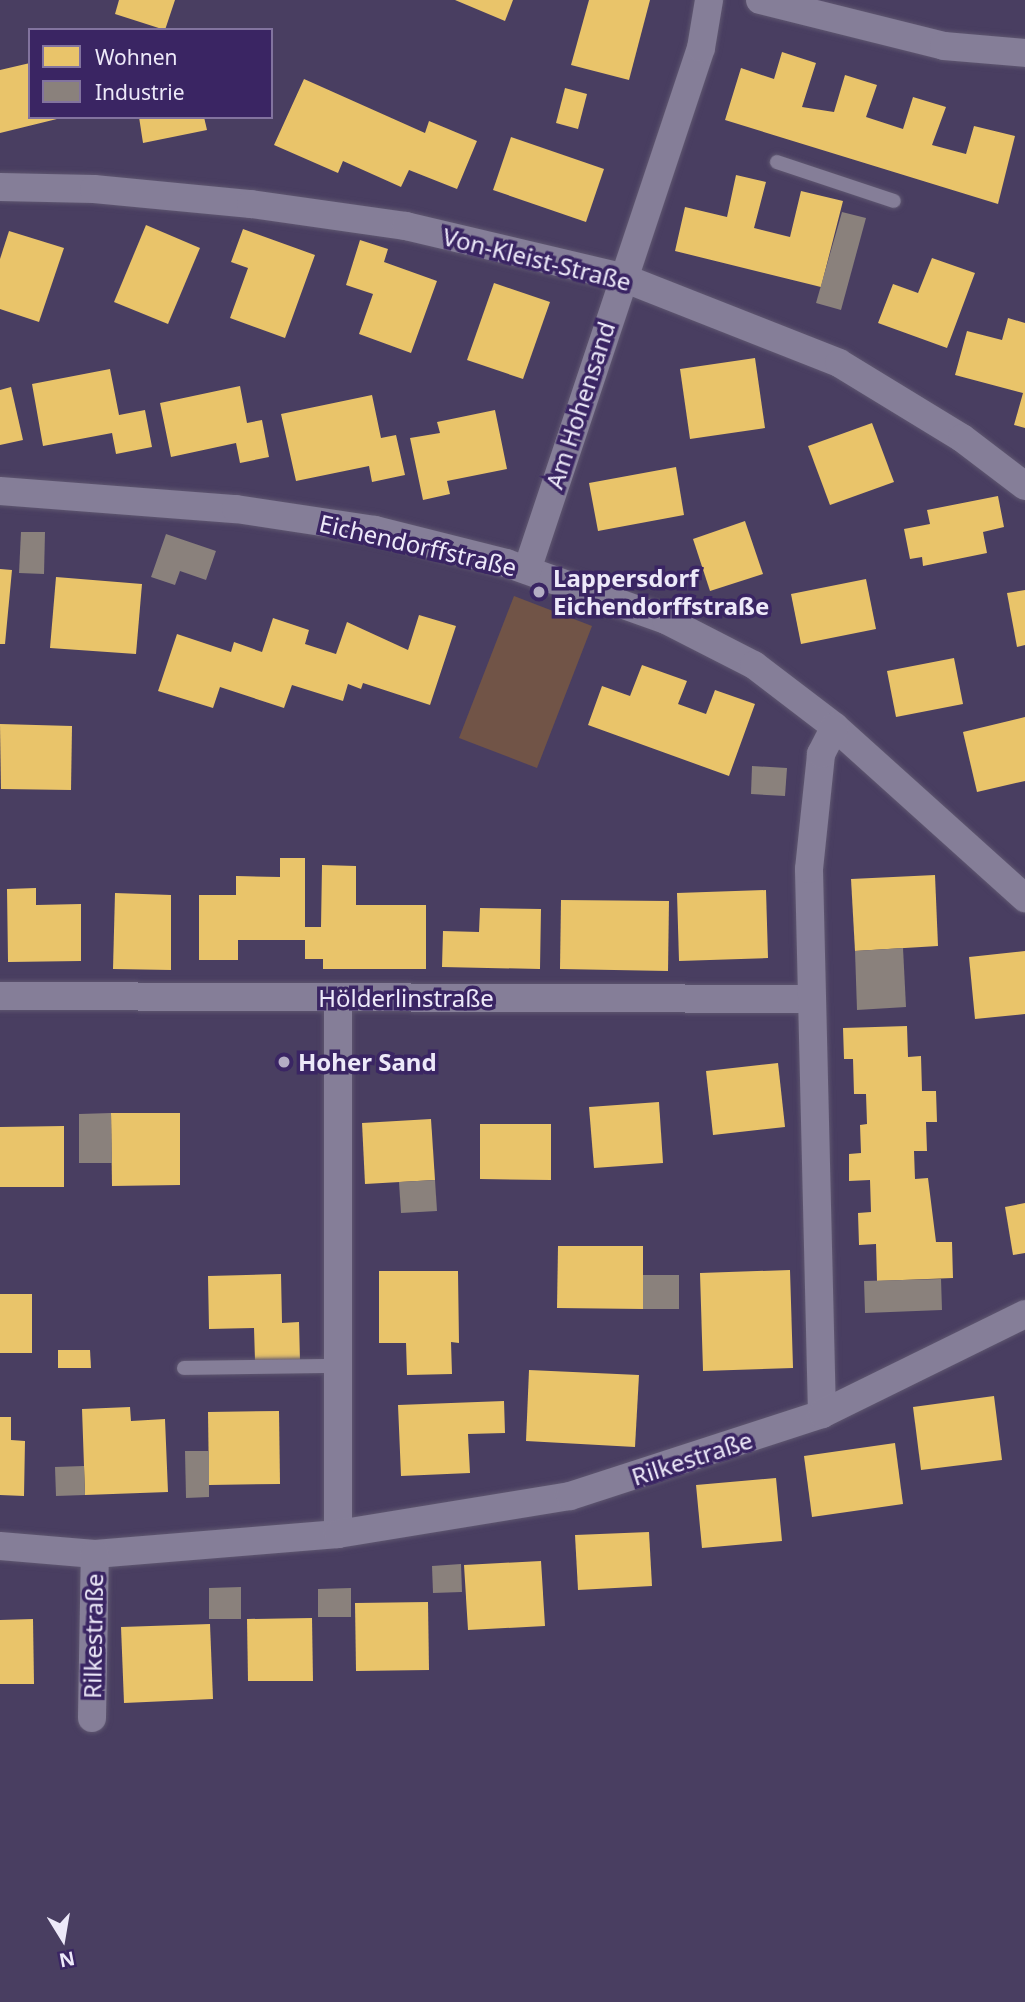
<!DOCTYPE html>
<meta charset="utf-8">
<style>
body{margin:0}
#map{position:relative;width:1025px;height:2002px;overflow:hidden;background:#493e61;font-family:"Noto Sans",sans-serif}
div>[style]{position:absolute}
.green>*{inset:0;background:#715447}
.homes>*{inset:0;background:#e9c46a}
.industry>*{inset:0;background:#8a817c}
.roads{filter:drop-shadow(0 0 2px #5f5770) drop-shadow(0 0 2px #5f5770)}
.lane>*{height:14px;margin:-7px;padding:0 7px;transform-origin:7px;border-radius:7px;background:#857e98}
.street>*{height:28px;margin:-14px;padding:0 14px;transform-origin:14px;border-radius:14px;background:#857e98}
.dots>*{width:19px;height:19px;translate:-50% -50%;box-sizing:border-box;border:4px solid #3a2563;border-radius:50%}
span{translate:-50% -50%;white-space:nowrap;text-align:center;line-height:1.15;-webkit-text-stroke:7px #3a2563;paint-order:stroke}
.street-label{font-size:24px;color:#ede9f9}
.poi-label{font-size:24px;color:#ede9f9;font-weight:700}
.left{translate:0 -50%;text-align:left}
.legend{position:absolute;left:28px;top:28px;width:245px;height:91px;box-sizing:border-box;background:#3a2563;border:2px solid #82739f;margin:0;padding:9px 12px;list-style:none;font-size:21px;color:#ede9f9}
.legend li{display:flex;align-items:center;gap:14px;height:35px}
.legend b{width:35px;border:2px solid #82739f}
.north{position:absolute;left:28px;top:1904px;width:70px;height:70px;-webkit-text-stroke:5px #3a2563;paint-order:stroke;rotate:169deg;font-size:19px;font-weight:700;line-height:28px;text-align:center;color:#ede9f9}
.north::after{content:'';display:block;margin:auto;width:24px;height:32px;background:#ede9f9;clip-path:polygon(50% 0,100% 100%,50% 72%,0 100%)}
</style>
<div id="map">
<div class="green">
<div style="clip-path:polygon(514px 596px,592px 626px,537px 768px,459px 738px)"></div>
</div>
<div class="homes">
<div style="clip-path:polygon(119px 0,175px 0,165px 30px,115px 14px)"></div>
<div style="clip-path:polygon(455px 0,513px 0,505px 21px)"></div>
<div style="clip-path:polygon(589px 0,650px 0,629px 80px,571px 65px)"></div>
<div style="clip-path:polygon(782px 52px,816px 63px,802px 107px,834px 112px,845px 75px,877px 85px,866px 117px,903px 129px,913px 97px,946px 107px,932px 145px,966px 154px,974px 126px,1015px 136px,998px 204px,725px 120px,741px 68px,774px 79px)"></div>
<div style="clip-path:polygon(30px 63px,30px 117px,61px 118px,0 133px,0 70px)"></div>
<div style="clip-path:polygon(304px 79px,425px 133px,429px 121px,477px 141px,457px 189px,409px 170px,401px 187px,343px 161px,338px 173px,274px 145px)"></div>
<div style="clip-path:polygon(565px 88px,587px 94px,578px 129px,556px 123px)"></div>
<div style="clip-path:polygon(139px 117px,204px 117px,207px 130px,143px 143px)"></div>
<div style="clip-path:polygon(511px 137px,604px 169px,586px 222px,493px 190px)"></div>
<div style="clip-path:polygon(736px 175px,766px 182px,754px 228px,790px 237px,801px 191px,843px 201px,821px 287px,675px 251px,685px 207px,727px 217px)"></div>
<div style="clip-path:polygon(146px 225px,200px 248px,168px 324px,114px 302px)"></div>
<div style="clip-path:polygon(243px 229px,315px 255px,285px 338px,230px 318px,248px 268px,231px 262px)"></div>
<div style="clip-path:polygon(9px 231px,64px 248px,39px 322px,0 309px,0 259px)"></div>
<div style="clip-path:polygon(360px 240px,388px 249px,384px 262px,437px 281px,411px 353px,359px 334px,373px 294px,346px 285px)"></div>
<div style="clip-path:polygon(932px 258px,975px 273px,947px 348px,878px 323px,893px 284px,918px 293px)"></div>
<div style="clip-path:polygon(494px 283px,550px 302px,523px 379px,467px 360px)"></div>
<div style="clip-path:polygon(1008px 318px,1025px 323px,1025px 428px,1014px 425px,1023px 393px,955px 375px,967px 331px,1002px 340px)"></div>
<div style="clip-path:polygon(755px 358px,765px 428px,690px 439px,680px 369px)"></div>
<div style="clip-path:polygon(110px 369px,119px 415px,145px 410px,152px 447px,116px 454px,112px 433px,43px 446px,32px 384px)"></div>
<div style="clip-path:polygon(240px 386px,247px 423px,262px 420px,269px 457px,240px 463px,236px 443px,171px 457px,160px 403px)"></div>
<div style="clip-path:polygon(11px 387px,23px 440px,0 445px,0 390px)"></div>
<div style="clip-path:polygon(372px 395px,381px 438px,396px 435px,405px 475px,372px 482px,369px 466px,296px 481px,281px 414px)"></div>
<div style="clip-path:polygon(495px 410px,507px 469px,447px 481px,450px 494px,423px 500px,410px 438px,440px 433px,437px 422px)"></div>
<div style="clip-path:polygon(872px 423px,894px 482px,830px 505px,808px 446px)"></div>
<div style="clip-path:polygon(676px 467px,684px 515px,598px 531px,589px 483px)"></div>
<div style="clip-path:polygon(998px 496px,1004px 527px,983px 532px,987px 553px,923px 566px,922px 557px,910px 559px,904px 529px,930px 524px,927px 510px)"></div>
<div style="clip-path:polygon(745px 521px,763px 574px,710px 591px,693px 539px)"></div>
<div style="clip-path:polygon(0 569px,12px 570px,5px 644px,0 644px)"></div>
<div style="clip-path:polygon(56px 577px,142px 584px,136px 654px,50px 648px)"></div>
<div style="clip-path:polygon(866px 579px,876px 629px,801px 644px,791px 594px)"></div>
<div style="clip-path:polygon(1025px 590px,1025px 645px,1017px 647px,1007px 593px)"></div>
<div style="clip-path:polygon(419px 615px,456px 626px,430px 705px,363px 683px,361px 689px,348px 684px,343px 701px,292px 685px,284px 708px,220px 687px,213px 708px,158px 691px,177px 634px,231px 652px,234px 642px,262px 652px,273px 618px,309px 630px,305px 644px,336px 654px,347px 622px,408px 650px)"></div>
<div style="clip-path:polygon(954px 658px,963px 704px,896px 717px,887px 671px)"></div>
<div style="clip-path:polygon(642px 665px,687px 681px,678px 704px,706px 714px,715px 690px,755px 704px,729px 776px,588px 725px,602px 686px,630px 696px)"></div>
<div style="clip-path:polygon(1025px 717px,1025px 781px,977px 792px,963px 732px)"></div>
<div style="clip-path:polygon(0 724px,72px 726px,71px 790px,1px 789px)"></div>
<div style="clip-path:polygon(280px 858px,305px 858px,305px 927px,321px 927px,322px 865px,356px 866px,356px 905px,426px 905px,426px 969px,323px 969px,323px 959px,305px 959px,305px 940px,238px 940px,238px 960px,199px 960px,199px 895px,236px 895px,236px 876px,280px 877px)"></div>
<div style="clip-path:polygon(935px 875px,938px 946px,855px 951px,851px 879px)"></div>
<div style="clip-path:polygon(36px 888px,36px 905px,81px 904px,81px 961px,8px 962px,7px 889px)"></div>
<div style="clip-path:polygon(766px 890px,768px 958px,679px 961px,677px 893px)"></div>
<div style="clip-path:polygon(115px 893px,171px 895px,171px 970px,113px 969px)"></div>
<div style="clip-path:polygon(561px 900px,669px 901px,668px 971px,560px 969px)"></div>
<div style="clip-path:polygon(480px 908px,541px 909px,540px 969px,442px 967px,443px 931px,479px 932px)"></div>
<div style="clip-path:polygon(1025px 951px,1025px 1014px,975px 1019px,969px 957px)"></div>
<div style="clip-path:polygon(907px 1026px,908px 1057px,921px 1056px,922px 1091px,936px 1091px,937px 1122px,926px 1122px,927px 1151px,914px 1151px,915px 1179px,928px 1178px,936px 1242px,952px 1242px,953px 1278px,877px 1281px,876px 1244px,859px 1245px,858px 1213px,871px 1212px,870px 1180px,849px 1181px,849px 1154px,861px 1153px,860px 1125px,867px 1124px,866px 1094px,854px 1094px,853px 1059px,844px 1059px,843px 1028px)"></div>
<div style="clip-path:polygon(778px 1063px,785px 1127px,713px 1135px,706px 1071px)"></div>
<div style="clip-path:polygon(659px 1102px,663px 1163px,594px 1168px,589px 1107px)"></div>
<div style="clip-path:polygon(111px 1113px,180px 1113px,180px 1185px,112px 1186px)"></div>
<div style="clip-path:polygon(431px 1119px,435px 1180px,365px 1184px,362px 1123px)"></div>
<div style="clip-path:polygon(480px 1124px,551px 1124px,551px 1180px,480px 1179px)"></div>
<div style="clip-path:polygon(64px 1126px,64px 1187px,0 1187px,0 1127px)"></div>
<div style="clip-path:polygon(1025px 1203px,1025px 1253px,1013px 1255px,1005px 1207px)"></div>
<div style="clip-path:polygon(558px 1246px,643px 1246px,643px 1309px,557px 1308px)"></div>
<div style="clip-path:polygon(790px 1270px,793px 1368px,703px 1371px,700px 1273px)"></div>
<div style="clip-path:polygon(379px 1271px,458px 1271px,459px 1343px,451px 1342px,452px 1374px,407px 1375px,406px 1343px,379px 1343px)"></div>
<div style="clip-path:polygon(281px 1274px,282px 1323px,299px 1322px,300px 1361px,255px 1361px,254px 1328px,209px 1329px,208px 1276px)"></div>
<div style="clip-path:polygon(0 1294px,32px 1294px,32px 1353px,0 1353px)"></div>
<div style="clip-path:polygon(58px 1350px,90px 1350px,91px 1368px,58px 1368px)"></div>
<div style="clip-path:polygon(529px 1370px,639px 1375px,635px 1447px,526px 1441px)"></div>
<div style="clip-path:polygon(994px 1396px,1002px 1460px,921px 1470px,913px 1407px)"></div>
<div style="clip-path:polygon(504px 1401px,505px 1433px,468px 1434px,470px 1473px,401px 1476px,398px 1405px)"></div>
<div style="clip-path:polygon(130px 1407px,131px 1421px,165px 1419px,168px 1492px,85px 1495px,82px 1409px)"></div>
<div style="clip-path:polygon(279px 1411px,280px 1484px,209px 1485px,208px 1412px)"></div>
<div style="clip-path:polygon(0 1417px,11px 1417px,11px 1440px,25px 1441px,24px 1496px,0 1495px)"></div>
<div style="clip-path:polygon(895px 1443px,903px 1504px,812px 1517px,804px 1456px)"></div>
<div style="clip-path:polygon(776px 1478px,782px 1541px,702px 1548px,696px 1485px)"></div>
<div style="clip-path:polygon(649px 1532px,652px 1586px,578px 1590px,575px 1535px)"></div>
<div style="clip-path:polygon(541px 1561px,545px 1626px,468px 1630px,464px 1565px)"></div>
<div style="clip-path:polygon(428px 1602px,429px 1670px,356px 1671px,355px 1603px)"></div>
<div style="clip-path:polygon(312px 1618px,313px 1681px,248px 1681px,247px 1619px)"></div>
<div style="clip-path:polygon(33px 1619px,34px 1684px,0 1684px,0 1620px)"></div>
<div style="clip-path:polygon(210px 1624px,213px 1699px,124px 1703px,121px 1627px)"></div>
</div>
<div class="industry">
<div style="clip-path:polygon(842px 212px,866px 218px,841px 310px,816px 303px)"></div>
<div style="clip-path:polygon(21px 532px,45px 532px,44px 574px,19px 573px)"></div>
<div style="clip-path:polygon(166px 534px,216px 551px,206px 580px,180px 571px,175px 585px,151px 577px)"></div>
<div style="clip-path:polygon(752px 766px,787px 768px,785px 796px,751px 794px)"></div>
<div style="clip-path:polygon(903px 948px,906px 1007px,857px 1010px,855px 951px)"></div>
<div style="clip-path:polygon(111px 1113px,112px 1163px,79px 1163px,79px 1114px)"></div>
<div style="clip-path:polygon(435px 1180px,437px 1211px,401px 1213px,399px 1182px)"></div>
<div style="clip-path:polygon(643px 1275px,679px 1275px,679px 1309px,643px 1309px)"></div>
<div style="clip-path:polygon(941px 1279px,942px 1310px,865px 1313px,864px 1281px)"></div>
<div style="clip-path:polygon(185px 1451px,209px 1451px,209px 1497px,186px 1498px)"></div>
<div style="clip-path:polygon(84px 1466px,85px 1495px,56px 1496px,55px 1467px)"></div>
<div style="clip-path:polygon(461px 1564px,462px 1592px,433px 1593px,432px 1566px)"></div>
<div style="clip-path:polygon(241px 1587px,241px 1619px,209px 1619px,209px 1588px)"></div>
<div style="clip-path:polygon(351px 1588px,351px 1617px,318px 1617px,318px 1589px)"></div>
</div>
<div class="roads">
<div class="lane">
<div style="left:777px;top:162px;width:123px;rotate:18.4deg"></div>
<div style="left:184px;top:1368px;width:152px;rotate:-0.8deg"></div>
</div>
<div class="street">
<div style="left:760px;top:0;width:190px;rotate:14deg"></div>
<div style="left:944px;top:46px;width:81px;rotate:4.9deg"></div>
<div style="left:0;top:187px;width:94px;rotate:1.2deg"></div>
<div style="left:94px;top:189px;width:158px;rotate:5.5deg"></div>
<div style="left:251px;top:204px;width:157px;rotate:8.1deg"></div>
<div style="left:406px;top:226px;width:221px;rotate:13.3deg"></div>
<div style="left:621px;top:277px;width:234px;rotate:21.5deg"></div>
<div style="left:839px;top:363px;width:144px;rotate:31.4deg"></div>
<div style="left:962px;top:438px;width:79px;rotate:37.3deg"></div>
<div style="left:0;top:491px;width:237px;rotate:4.4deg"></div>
<div style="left:236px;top:509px;width:141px;rotate:8.6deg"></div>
<div style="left:375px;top:530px;width:135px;rotate:14.1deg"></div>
<div style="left:506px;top:563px;width:170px;rotate:19.6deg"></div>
<div style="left:666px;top:620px;width:99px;rotate:27.1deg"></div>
<div style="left:754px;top:665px;width:102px;rotate:37.4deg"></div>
<div style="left:835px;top:727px;width:256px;rotate:42deg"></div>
<div style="left:527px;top:570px;width:550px;rotate:-71.57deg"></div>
<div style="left:701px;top:48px;width:49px;rotate:-80.5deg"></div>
<div style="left:0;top:996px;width:812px;rotate:0.21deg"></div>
<div style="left:822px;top:1414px;width:545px;rotate:-91.37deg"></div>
<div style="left:809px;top:869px;width:116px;rotate:-84deg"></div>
<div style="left:821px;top:754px;width:30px;rotate:-63deg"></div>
<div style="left:338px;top:1534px;width:536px;rotate:-90deg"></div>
<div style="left:0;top:1546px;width:95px;rotate:4.8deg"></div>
<div style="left:95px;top:1554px;width:244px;rotate:-4.7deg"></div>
<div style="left:338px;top:1534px;width:235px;rotate:-9.3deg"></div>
<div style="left:570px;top:1496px;width:265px;rotate:-18deg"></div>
<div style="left:822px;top:1414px;width:226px;rotate:-26.2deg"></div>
<div style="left:92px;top:1718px;width:164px;rotate:-89deg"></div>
</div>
</div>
<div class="dots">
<div style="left:539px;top:592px;background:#b4adc4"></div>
<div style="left:284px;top:1062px;background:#b4adc4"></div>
</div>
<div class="street-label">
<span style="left:537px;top:259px;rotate:14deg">Von-Kleist-Straße</span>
<span style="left:580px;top:405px;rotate:-72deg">Am Hohensand</span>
<span style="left:418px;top:545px;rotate:13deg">Eichendorffstraße</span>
<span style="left:406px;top:998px">Hölderlinstraße</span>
<span style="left:692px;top:1458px;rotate:-18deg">Rilkestraße</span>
<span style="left:93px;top:1636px;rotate:-89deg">Rilkestraße</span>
</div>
<div class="poi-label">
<span class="left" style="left:553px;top:592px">Lappersdorf<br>Eichendorffstraße</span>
<span class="left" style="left:298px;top:1062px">Hoher Sand</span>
</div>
<ul class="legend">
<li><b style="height:19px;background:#e9c46a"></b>Wohnen</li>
<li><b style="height:19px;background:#8a817c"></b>Industrie</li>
</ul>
<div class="north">N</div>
</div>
